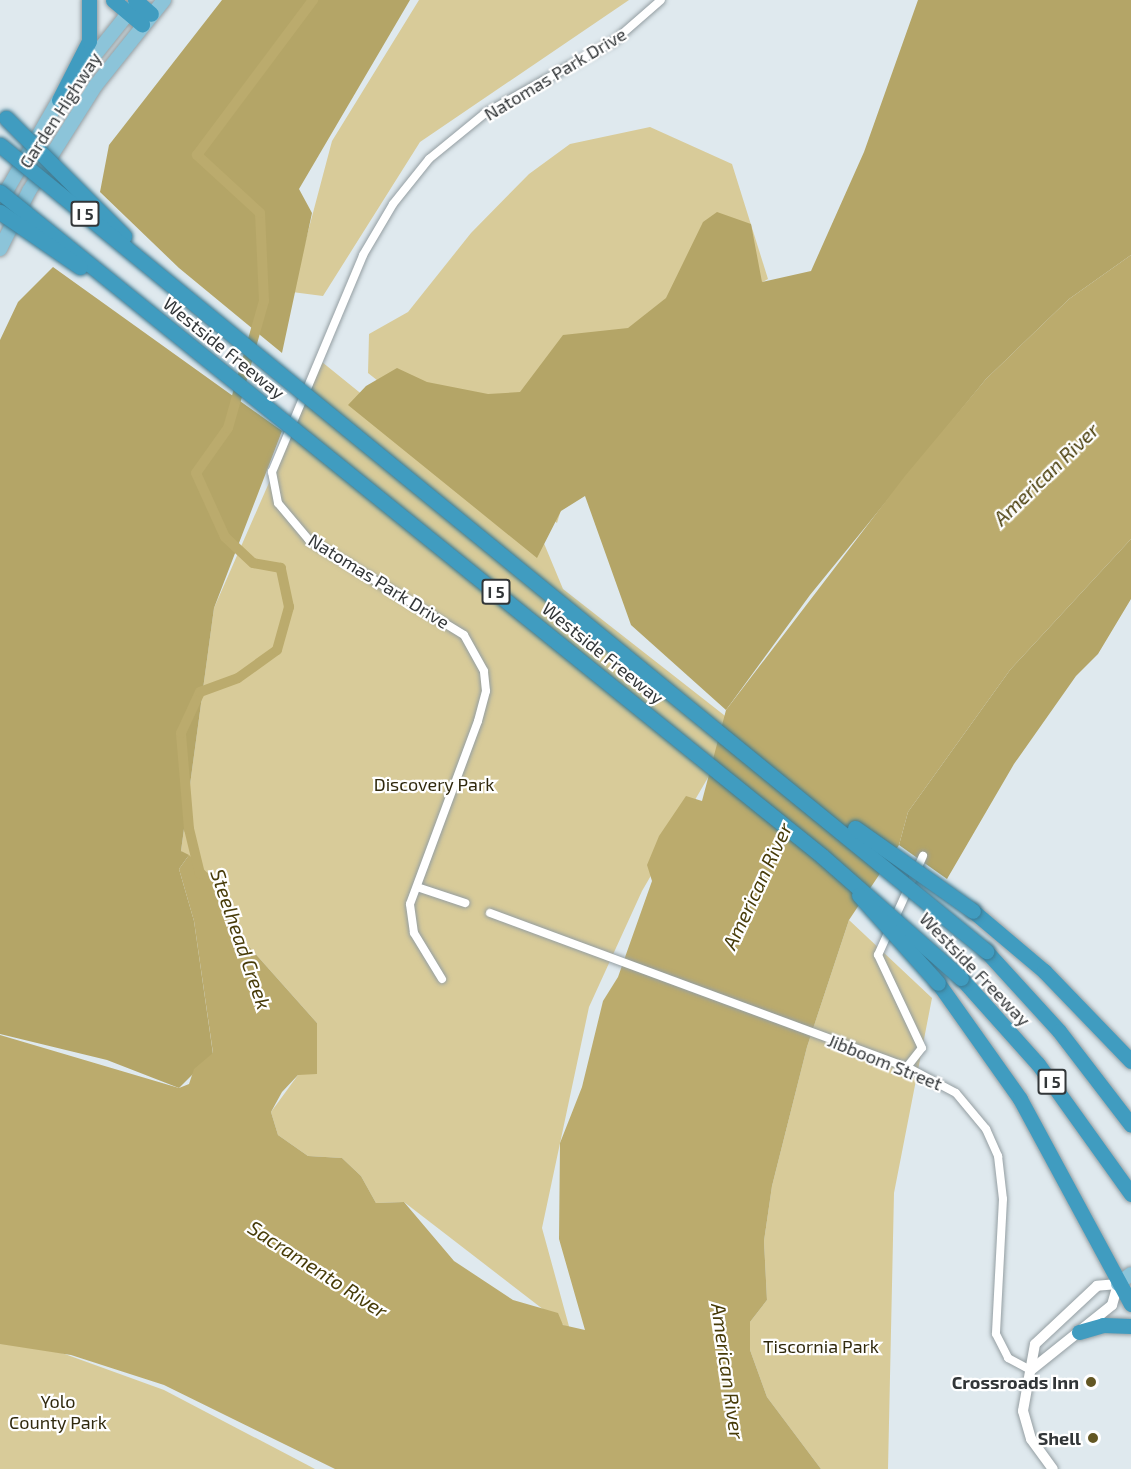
<!DOCTYPE html>
<style>
body{margin:0}
#map{position:relative;width:1131px;height:1469px;overflow:hidden;background:#dfe9ee;font-family:"Exo 2",sans-serif}
div>[style]{position:absolute}
.green>*{inset:0;background:#d8cb99}
.forest>*{inset:0;background:#b4a567}
.water>*{inset:0;background:#bbab6d}
.canal>*{height:10px;margin:-5px;padding:0 5px;transform-origin:5px;border-radius:5px;background:#bbab6d}
.roads{filter:drop-shadow(0 0 2px #949ea2) drop-shadow(0 0 2px #949ea2)}
.minor>*{height:8px;margin:-4px;padding:0 4px;transform-origin:4px;border-radius:4px;background:#fff}
.tertiary>*{height:10px;margin:-5px;padding:0 5px;transform-origin:5px;border-radius:5px;background:#fff}
.primary>*{height:14px;margin:-7px;padding:0 7px;transform-origin:7px;border-radius:7px;background:#8cc4d9}
.motorway>*{height:15px;margin:-7.5px;padding:0 7.5px;transform-origin:7.5px;border-radius:7.5px;background:#409cc0}
.bridges{filter:drop-shadow(0 0 2px #3b7890) drop-shadow(0 0 2px #3b7890)}
.motorway-bridge>*{height:15px;margin:-7.5px;padding:0 7.5px;transform-origin:7.5px;border-radius:7.5px;background:#409cc0}
.dots>*{width:16px;height:16px;translate:-50% -50%;box-sizing:border-box;border:3px solid #fff;border-radius:50%}
span{translate:-50% -50%;white-space:nowrap;text-align:center;line-height:1.15;-webkit-text-stroke:4.5px #fff;paint-order:stroke}
.shield-label span{padding:2px 4px;background:#fff;border:2px solid;border-radius:4px;-webkit-text-stroke-width:0}
.shield-label{font-size:16px;color:#323638;font-weight:700}
.street-label{font-size:18px;color:#323638}
.park-label{font-size:18px;color:#30290d}
.poi-label{font-size:18px;color:#323638;font-weight:700}
.right{translate:-100% -50%;text-align:right}
.water-label{font-size:20px;color:#473b08;font-style:italic}
</style>
<div id="map">
<div class="green">
<div style="clip-path:polygon(419px 0,629px 0,420px 142px,323px 296px,292px 292px,332px 141px)"></div>
<div style="clip-path:polygon(650px 127px,732px 164px,768px 279px,681px 327px,595px 395px,557px 523px,368px 373px,369px 334px,408px 312px,471px 233px,529px 174px,570px 144px)"></div>
<div style="clip-path:polygon(322px 362px,543px 541px,563px 589px,738px 726px,642px 891px,589px 1007px,542px 1228px,570px 1330px,404px 1202px,376px 1203px,361px 1176px,342px 1158px,308px 1156px,278px 1135px,271px 1112px,298px 1075px,317px 1023px,229px 924px,228px 893px,181px 851px,214px 608px)"></div>
<div style="clip-path:polygon(849px 920px,932px 998px,894px 1193px,888px 1469px,821px 1469px,767px 1397px,750px 1350px,750px 1322px,767px 1300px,764px 1241px,772px 1186px,807px 1047px)"></div>
<div style="clip-path:polygon(0 1343px,62px 1353px,164px 1390px,315px 1469px,0 1469px)"></div>
</div>
<div class="forest">
<div style="clip-path:polygon(222px 0,410px 0,299px 189px,312px 213px,282px 353px,179px 268px,100px 192px,109px 145px)"></div>
<div style="clip-path:polygon(918px 0,1131px 0,1131px 255px,1069px 299px,986px 379px,810px 595px,726px 710px,631px 625px,585px 496px,561px 511px,537px 558px,348px 405px,366px 386px,397px 368px,427px 382px,488px 394px,520px 392px,563px 335px,628px 328px,666px 298px,703px 222px,717px 212px,751px 224px,762px 282px,811px 271px,864px 152px)"></div>
<div style="clip-path:polygon(53px 267px,282px 431px,214px 608px,181px 851px,189px 855px,179px 869px,194px 921px,213px 1054px,179px 1088px,107px 1060px,0 1034px,0 340px,18px 302px)"></div>
<div style="clip-path:polygon(1131px 539px,1131px 599px,1098px 654px,1076px 676px,1014px 764px,947px 879px,899px 845px,908px 812px,1010px 670px)"></div>
</div>
<div class="water">
<div style="clip-path:polygon(1131px 255px,1131px 539px,1010px 670px,908px 812px,899px 845px,849px 920px,807px 1047px,772px 1186px,764px 1241px,767px 1300px,750px 1322px,750px 1350px,767px 1397px,821px 1469px,335px 1469px,164px 1385px,71px 1355px,0 1344px,0 1035px,179px 1088px,189px 1084px,194px 1069px,213px 1053px,194px 921px,179px 869px,189px 855px,228px 893px,229px 924px,317px 1023px,317px 1074px,298px 1075px,282px 1092px,271px 1112px,278px 1135px,308px 1156px,342px 1158px,361px 1176px,376px 1203px,404px 1202px,454px 1261px,513px 1300px,558px 1313px,563px 1325px,585px 1330px,559px 1239px,560px 1143px,582px 1087px,603px 1001px,618px 977px,652px 881px,647px 865px,659px 836px,686px 796px,702px 801px,726px 710px,905px 476px,986px 379px,1069px 299px)"></div>
</div>
<div class="canal">
<div style="left:200px;top:874px;width:46px;rotate:-103.7deg"></div>
<div style="left:189px;top:829px;width:96px;rotate:-94.8deg"></div>
<div style="left:181px;top:733px;width:45px;rotate:-65.1deg"></div>
<div style="left:200px;top:692px;width:40px;rotate:-20.2deg"></div>
<div style="left:238px;top:678px;width:48px;rotate:-35.7deg"></div>
<div style="left:277px;top:650px;width:45px;rotate:-74.4deg"></div>
<div style="left:289px;top:607px;width:40px;rotate:-102deg"></div>
<div style="left:281px;top:568px;width:28px;rotate:-170deg"></div>
<div style="left:253px;top:563px;width:38px;rotate:-137deg"></div>
<div style="left:225px;top:537px;width:70px;rotate:-114.4deg"></div>
<div style="left:196px;top:473px;width:55px;rotate:-54.6deg"></div>
<div style="left:228px;top:428px;width:132px;rotate:-74.2deg"></div>
<div style="left:264px;top:301px;width:88px;rotate:-92.6deg"></div>
<div style="left:260px;top:213px;width:86px;rotate:-137.4deg"></div>
<div style="left:197px;top:155px;width:194px;rotate:-53.2deg"></div>
</div>
<div class="roads">
<div class="minor">
<div style="left:417px;top:887px;width:51px;rotate:18.4deg"></div>
<div style="left:490px;top:913px;width:445px;rotate:20.3deg"></div>
<div style="left:907px;top:1067px;width:55px;rotate:28deg"></div>
<div style="left:956px;top:1093px;width:47px;rotate:50.2deg"></div>
<div style="left:986px;top:1129px;width:30px;rotate:66deg"></div>
<div style="left:998px;top:1156px;width:43px;rotate:83.4deg"></div>
<div style="left:1003px;top:1199px;width:135px;rotate:93deg"></div>
<div style="left:996px;top:1334px;width:27px;rotate:63deg"></div>
<div style="left:1008px;top:1358px;width:26px;rotate:28deg"></div>
<div style="left:442px;top:979px;width:54px;rotate:-121.3deg"></div>
<div style="left:414px;top:933px;width:29px;rotate:-98deg"></div>
<div style="left:410px;top:904px;width:195px;rotate:-69.6deg"></div>
<div style="left:478px;top:721px;width:31px;rotate:-75deg"></div>
<div style="left:486px;top:691px;width:20px;rotate:-96deg"></div>
<div style="left:484px;top:671px;width:41px;rotate:-119.1deg"></div>
<div style="left:464px;top:635px;width:182px;rotate:-148.5deg"></div>
<div style="left:309px;top:540px;width:48px;rotate:-130deg"></div>
<div style="left:278px;top:503px;width:32px;rotate:-101deg"></div>
<div style="left:272px;top:472px;width:235px;rotate:-67.2deg"></div>
<div style="left:363px;top:255px;width:59px;rotate:-59.5deg"></div>
<div style="left:393px;top:204px;width:58px;rotate:-51.3deg"></div>
<div style="left:429px;top:159px;width:71px;rotate:-39.3deg"></div>
<div style="left:484px;top:114px;width:149px;rotate:-29.3deg"></div>
<div style="left:614px;top:41px;width:62px;rotate:-41.1deg"></div>
<div style="left:907px;top:1067px;width:24px;rotate:-52deg"></div>
<div style="left:922px;top:1048px;width:103px;rotate:-115.3deg"></div>
<div style="left:878px;top:955px;width:109px;rotate:-65.6deg"></div>
</div>
<div class="tertiary">
<div style="left:1031px;top:1370px;width:104px;rotate:-38.7deg"></div>
<div style="left:1112px;top:1305px;width:22px;rotate:-74deg"></div>
<div style="left:1118px;top:1284px;width:21px;rotate:175deg"></div>
<div style="left:1097px;top:1286px;width:85px;rotate:136.9deg"></div>
<div style="left:1035px;top:1344px;width:68px;rotate:100.2deg"></div>
<div style="left:1023px;top:1411px;width:29px;rotate:74deg"></div>
<div style="left:1031px;top:1439px;width:37px;rotate:54deg"></div>
</div>
<div class="primary">
<div style="left:0;top:202px;width:118px;rotate:-60deg"></div>
<div style="left:59px;top:100px;width:120px;rotate:-51.4deg"></div>
<div style="left:0;top:249px;width:65px;rotate:-63.4deg"></div>
<div style="left:29px;top:191px;width:125px;rotate:-57.7deg"></div>
<div style="left:96px;top:85px;width:109px;rotate:-51.3deg"></div>
<div style="left:1118px;top:1284px;width:16px;rotate:-38deg"></div>
</div>
<div class="motorway">
<div style="left:113px;top:0;width:38px;rotate:40deg"></div>
<div style="left:135px;top:0;width:21px;rotate:41deg"></div>
<div style="left:59px;top:100px;width:66px;rotate:-63deg"></div>
<div style="left:89px;top:41px;width:41px;rotate:-90deg"></div>
<div style="left:973px;top:911px;width:93px;rotate:40.2deg"></div>
<div style="left:1044px;top:971px;width:125px;rotate:46deg"></div>
<div style="left:986px;top:951px;width:108px;rotate:47.6deg"></div>
<div style="left:1059px;top:1031px;width:118px;rotate:52.5deg"></div>
<div style="left:961px;top:978px;width:115px;rotate:48.2deg"></div>
<div style="left:1038px;top:1064px;width:160px;rotate:54.4deg"></div>
<div style="left:938px;top:983px;width:142px;rotate:54.7deg"></div>
<div style="left:1020px;top:1099px;width:233px;rotate:61.6deg"></div>
<div style="left:1079px;top:1332px;width:25px;rotate:-16deg"></div>
<div style="left:1103px;top:1325px;width:28px;rotate:2deg"></div>
</div>
</div>
<div class="bridges">
<div class="motorway-bridge">
<div style="left:6px;top:118px;width:167px;rotate:45deg"></div>
<div style="left:0;top:145px;width:1274px;rotate:39.26deg"></div>
<div style="left:0;top:192px;width:1057px;rotate:38.93deg"></div>
<div style="left:822px;top:856px;width:185px;rotate:41.3deg"></div>
<div style="left:0;top:212px;width:97px;rotate:34.5deg"></div>
<div style="left:855px;top:828px;width:144px;rotate:35.1deg"></div>
<div style="left:859px;top:895px;width:118px;rotate:48.1deg"></div>
</div>
</div>
<div class="dots">
<div style="left:1091px;top:1382px;background:#635723"></div>
<div style="left:1093px;top:1438px;background:#635723"></div>
</div>
<div class="shield-label">
<span style="left:85px;top:214px">I 5</span>
<span style="left:496px;top:592px">I 5</span>
<span style="left:1052px;top:1082px">I 5</span>
</div>
<div class="street-label">
<span style="left:555px;top:74px;rotate:-31deg">Natomas Park Drive</span>
<span style="left:60px;top:110px;rotate:-57deg">Garden Highway</span>
<span style="left:224px;top:348px;rotate:39deg">Westside Freeway</span>
<span style="left:379px;top:581px;rotate:32deg">Natomas Park Drive</span>
<span style="left:603px;top:653px;rotate:39deg">Westside Freeway</span>
<span style="left:975px;top:969px;rotate:46deg">Westside Freeway</span>
<span style="left:885px;top:1062px;rotate:22deg">Jibboom Street</span>
</div>
<div class="park-label">
<span style="left:434px;top:784px">Discovery Park</span>
<span style="left:821px;top:1346px">Tiscornia Park</span>
<span style="left:58px;top:1412px">Yolo<br>County Park</span>
</div>
<div class="poi-label">
<span class="right" style="left:1079px;top:1382px">Crossroads Inn</span>
<span class="right" style="left:1081px;top:1438px">Shell</span>
</div>
<div class="water-label">
<span style="left:1046px;top:474px;rotate:-44deg">American River</span>
<span style="left:757px;top:886px;rotate:-65deg">American River</span>
<span style="left:241px;top:939px;rotate:71deg">Steelhead Creek</span>
<span style="left:318px;top:1269px;rotate:33deg">Sacramento River</span>
<span style="left:728px;top:1371px;rotate:82deg">American River</span>
</div>
</div>
